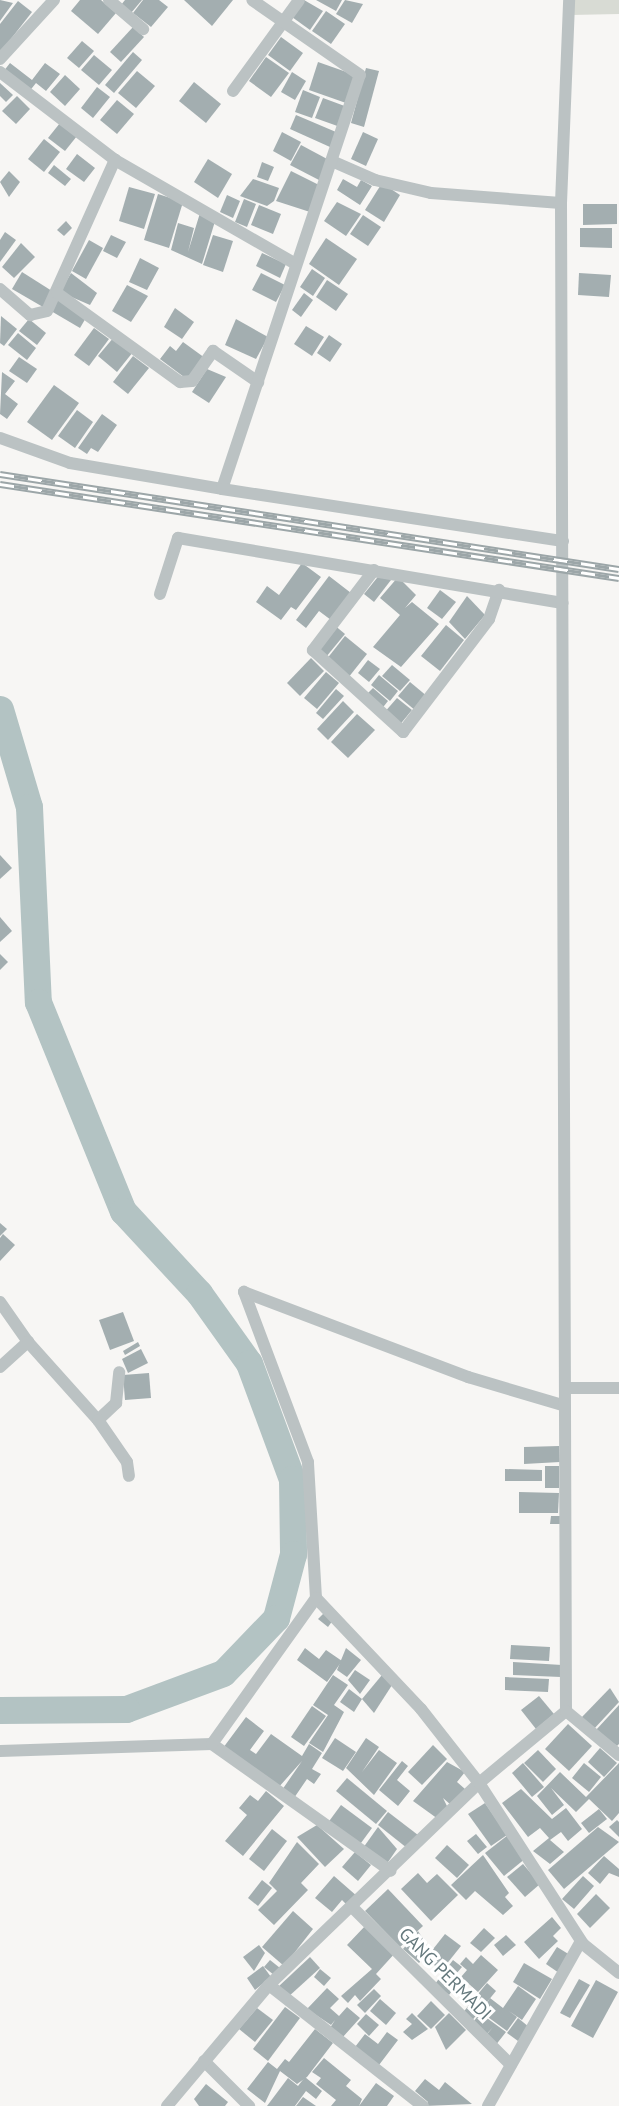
<!DOCTYPE html>
<style>
body{margin:0}
#map{position:relative;width:619px;height:2106px;overflow:hidden;background:#f7f6f4;font-family:"PT Sans",sans-serif}
div>[style]{position:absolute}
.green>*{inset:0;background:#d8dbd4}
.river>*{height:27px;margin:-13.5px;padding:0 13.5px;transform-origin:13.5px;border-radius:13.5px;background:#b3c3c3}
.building>*{inset:0;background:#a3aeb0}
.minor>*{height:12px;margin:-6px;padding:0 6px;transform-origin:6px;border-radius:6px;background:#bbc2c3}
.rail>*{height:7px;margin-top:-3.5px;transform-origin:0;background:repeating-linear-gradient(90deg,#fff 0 14px,#9ca6a8 0 28px);box-sizing:border-box;border-block:2px solid #9ca6a8}
span{translate:-50% -50%;white-space:nowrap;text-align:center;line-height:1.15;-webkit-text-stroke:6px #fff;paint-order:stroke}
.street-label{font-size:18px;color:#64787c}
</style>
<div id="map">
<div class="green">
<div style="clip-path:polygon(571px 0,619px 0,619px 14px,571px 15px)"></div>
</div>
<div class="river">
<div style="left:0;top:709px;width:102px;rotate:73.5deg"></div>
<div style="left:29px;top:807px;width:195px;rotate:87.4deg"></div>
<div style="left:38px;top:1002px;width:226px;rotate:67.9deg"></div>
<div style="left:123px;top:1211px;width:112px;rotate:47.2deg"></div>
<div style="left:199px;top:1293px;width:86px;rotate:54.5deg"></div>
<div style="left:249px;top:1363px;width:124px;rotate:69.7deg"></div>
<div style="left:292px;top:1479px;width:75px;rotate:89.2deg"></div>
<div style="left:293px;top:1554px;width:66px;rotate:104.9deg"></div>
<div style="left:276px;top:1618px;width:76px;rotate:133.9deg"></div>
<div style="left:223px;top:1673px;width:103px;rotate:159.6deg"></div>
<div style="left:126px;top:1709px;width:126px;rotate:179.5deg"></div>
</div>
<div class="building">
<div style="clip-path:polygon(0 0,13px 3px,0 21px)"></div>
<div style="clip-path:polygon(80px 0,101px 0,116px 13px,98px 34px,71px 11px)"></div>
<div style="clip-path:polygon(125px 0,142px 0,131px 13px,121px 5px)"></div>
<div style="clip-path:polygon(143px 0,159px 0,168px 7px,151px 27px,133px 13px)"></div>
<div style="clip-path:polygon(184px 0,233px 0,212px 26px)"></div>
<div style="clip-path:polygon(304px 0,323px 11px,310px 30px,292px 17px)"></div>
<div style="clip-path:polygon(316px 0,342px 0,336px 11px)"></div>
<div style="clip-path:polygon(345px 0,363px 4px,352px 23px,336px 14px)"></div>
<div style="clip-path:polygon(18px 1px,32px 12px,0 53px,0 24px)"></div>
<div style="clip-path:polygon(326px 11px,345px 24px,331px 44px,312px 31px)"></div>
<div style="clip-path:polygon(133px 27px,144px 37px,121px 62px,110px 52px)"></div>
<div style="clip-path:polygon(281px 37px,303px 53px,290px 71px,268px 55px)"></div>
<div style="clip-path:polygon(82px 41px,94px 51px,79px 68px,67px 58px)"></div>
<div style="clip-path:polygon(133px 52px,142px 60px,114px 93px,105px 85px)"></div>
<div style="clip-path:polygon(94px 55px,112px 70px,99px 85px,81px 70px)"></div>
<div style="clip-path:polygon(266px 57px,289px 73px,271px 97px,249px 81px)"></div>
<div style="clip-path:polygon(318px 62px,355px 75px,346px 103px,309px 90px)"></div>
<div style="clip-path:polygon(10px 63px,32px 80px,45px 63px,60px 74px,46px 91px,36px 83px,28px 93px,3px 72px)"></div>
<div style="clip-path:polygon(366px 68px,379px 71px,364px 127px,351px 123px)"></div>
<div style="clip-path:polygon(137px 71px,155px 86px,136px 108px,118px 93px)"></div>
<div style="clip-path:polygon(292px 72px,306px 81px,295px 100px,281px 92px)"></div>
<div style="clip-path:polygon(65px 75px,80px 89px,65px 106px,50px 92px)"></div>
<div style="clip-path:polygon(194px 82px,221px 104px,206px 123px,179px 101px)"></div>
<div style="clip-path:polygon(0 83px,13px 95px,6px 102px,0 96px)"></div>
<div style="clip-path:polygon(97px 87px,110px 97px,93px 118px,81px 108px)"></div>
<div style="clip-path:polygon(303px 90px,320px 97px,312px 118px,295px 112px)"></div>
<div style="clip-path:polygon(17px 96px,30px 109px,16px 124px,2px 111px)"></div>
<div style="clip-path:polygon(323px 98px,350px 108px,343px 128px,315px 118px)"></div>
<div style="clip-path:polygon(117px 100px,134px 114px,117px 134px,100px 120px)"></div>
<div style="clip-path:polygon(296px 115px,336px 132px,330px 147px,290px 129px)"></div>
<div style="clip-path:polygon(60px 123px,77px 136px,65px 151px,48px 138px)"></div>
<div style="clip-path:polygon(282px 132px,301px 142px,291px 161px,273px 151px)"></div>
<div style="clip-path:polygon(363px 132px,378px 139px,366px 166px,351px 159px)"></div>
<div style="clip-path:polygon(44px 139px,60px 152px,44px 172px,28px 159px)"></div>
<div style="clip-path:polygon(301px 145px,329px 160px,319px 180px,290px 165px)"></div>
<div style="clip-path:polygon(77px 154px,95px 168px,84px 182px,66px 169px)"></div>
<div style="clip-path:polygon(208px 159px,232px 174px,218px 198px,194px 182px)"></div>
<div style="clip-path:polygon(262px 162px,274px 167px,268px 181px,257px 177px)"></div>
<div style="clip-path:polygon(54px 165px,71px 179px,65px 186px,48px 173px)"></div>
<div style="clip-path:polygon(9px 171px,20px 182px,9px 197px,0 182px)"></div>
<div style="clip-path:polygon(291px 171px,323px 187px,310px 212px,276px 201px)"></div>
<div style="clip-path:polygon(253px 179px,279px 188px,274px 201px,267px 206px,240px 196px)"></div>
<div style="clip-path:polygon(343px 179px,357px 187px,361px 180px,372px 186px,360px 205px,337px 190px)"></div>
<div style="clip-path:polygon(382px 183px,400px 195px,384px 222px,365px 210px)"></div>
<div style="clip-path:polygon(129px 187px,155px 194px,144px 229px,119px 221px)"></div>
<div style="clip-path:polygon(158px 194px,183px 202px,169px 248px,144px 240px)"></div>
<div style="clip-path:polygon(227px 195px,240px 201px,233px 218px,220px 212px)"></div>
<div style="clip-path:polygon(244px 199px,256px 204px,247px 227px,235px 222px)"></div>
<div style="clip-path:polygon(337px 202px,361px 214px,346px 236px,324px 221px)"></div>
<div style="clip-path:polygon(583px 204px,617px 204px,617px 224px,583px 225px)"></div>
<div style="clip-path:polygon(259px 205px,281px 214px,273px 234px,251px 225px)"></div>
<div style="clip-path:polygon(200px 213px,216px 218px,202px 264px,171px 250px,178px 223px,194px 228px,188px 252px)"></div>
<div style="clip-path:polygon(363px 215px,381px 227px,368px 246px,350px 234px)"></div>
<div style="clip-path:polygon(66px 221px,72px 228px,64px 236px,57px 230px)"></div>
<div style="clip-path:polygon(580px 228px,612px 228px,612px 248px,580px 247px)"></div>
<div style="clip-path:polygon(5px 232px,16px 240px,0 262px,0 240px)"></div>
<div style="clip-path:polygon(111px 235px,126px 242px,117px 258px,103px 251px)"></div>
<div style="clip-path:polygon(213px 235px,233px 241px,223px 272px,203px 265px)"></div>
<div style="clip-path:polygon(326px 238px,357px 259px,339px 285px,309px 264px)"></div>
<div style="clip-path:polygon(89px 240px,103px 248px,86px 279px,72px 271px)"></div>
<div style="clip-path:polygon(21px 243px,35px 257px,14px 278px,2px 267px)"></div>
<div style="clip-path:polygon(262px 253px,286px 264px,280px 278px,256px 266px)"></div>
<div style="clip-path:polygon(140px 258px,159px 268px,147px 290px,129px 282px)"></div>
<div style="clip-path:polygon(312px 269px,325px 278px,313px 296px,300px 287px)"></div>
<div style="clip-path:polygon(22px 272px,52px 291px,43px 307px,12px 289px)"></div>
<div style="clip-path:polygon(71px 273px,97px 293px,90px 305px,60px 292px)"></div>
<div style="clip-path:polygon(261px 273px,285px 285px,276px 302px,252px 290px)"></div>
<div style="clip-path:polygon(579px 273px,611px 275px,609px 297px,578px 295px)"></div>
<div style="clip-path:polygon(327px 280px,348px 294px,336px 311px,316px 297px)"></div>
<div style="clip-path:polygon(127px 285px,148px 296px,131px 322px,112px 311px)"></div>
<div style="clip-path:polygon(304px 293px,313px 300px,301px 317px,292px 310px)"></div>
<div style="clip-path:polygon(59px 298px,87px 316px,80px 328px,51px 311px)"></div>
<div style="clip-path:polygon(175px 308px,194px 322px,182px 339px,164px 327px)"></div>
<div style="clip-path:polygon(1px 316px,17px 329px,4px 346px,0 343px)"></div>
<div style="clip-path:polygon(29px 319px,46px 333px,37px 345px,19px 331px)"></div>
<div style="clip-path:polygon(236px 319px,268px 337px,256px 359px,225px 345px)"></div>
<div style="clip-path:polygon(306px 326px,324px 337px,312px 356px,294px 344px)"></div>
<div style="clip-path:polygon(94px 328px,109px 339px,89px 366px,74px 355px)"></div>
<div style="clip-path:polygon(18px 333px,36px 348px,27px 360px,8px 345px)"></div>
<div style="clip-path:polygon(329px 335px,342px 344px,330px 362px,317px 353px)"></div>
<div style="clip-path:polygon(114px 337px,133px 352px,117px 372px,98px 356px)"></div>
<div style="clip-path:polygon(183px 342px,205px 358px,188px 380px,160px 359px,170px 346px,176px 351px)"></div>
<div style="clip-path:polygon(133px 356px,149px 368px,128px 394px,113px 382px)"></div>
<div style="clip-path:polygon(19px 357px,37px 369px,27px 383px,9px 371px)"></div>
<div style="clip-path:polygon(207px 369px,226px 377px,209px 403px,192px 392px)"></div>
<div style="clip-path:polygon(2px 372px,15px 381px,5px 394px,18px 404px,7px 419px,0 414px)"></div>
<div style="clip-path:polygon(54px 385px,79px 403px,52px 440px,27px 422px)"></div>
<div style="clip-path:polygon(77px 410px,93px 422px,75px 448px,58px 436px)"></div>
<div style="clip-path:polygon(102px 414px,117px 425px,98px 452px,91px 448px,87px 454px,78px 448px)"></div>
<div style="clip-path:polygon(302px 563px,321px 577px,296px 610px,291px 607px,281px 620px,256px 602px,267px 586px,279px 595px)"></div>
<div style="clip-path:polygon(381px 573px,391px 580px,374px 602px,364px 594px)"></div>
<div style="clip-path:polygon(329px 576px,351px 593px,331px 620px,319px 611px,306px 628px,296px 620px)"></div>
<div style="clip-path:polygon(398px 577px,416px 595px,405px 608px,412px 602px,439px 624px,401px 667px,373px 647px,400px 615px,380px 598px)"></div>
<div style="clip-path:polygon(440px 590px,456px 602px,442px 619px,427px 608px)"></div>
<div style="clip-path:polygon(467px 596px,485px 615px,465px 639px,449px 622px)"></div>
<div style="clip-path:polygon(333px 624px,345px 634px,326px 657px,314px 648px)"></div>
<div style="clip-path:polygon(446px 625px,464px 640px,440px 671px,421px 656px)"></div>
<div style="clip-path:polygon(345px 636px,367px 654px,348px 678px,326px 660px)"></div>
<div style="clip-path:polygon(311px 658px,324px 671px,300px 696px,287px 683px)"></div>
<div style="clip-path:polygon(368px 660px,380px 669px,369px 682px,358px 673px)"></div>
<div style="clip-path:polygon(392px 665px,410px 680px,400px 691px,382px 676px)"></div>
<div style="clip-path:polygon(326px 672px,339px 683px,317px 709px,304px 698px)"></div>
<div style="clip-path:polygon(379px 675px,398px 691px,390px 701px,371px 685px)"></div>
<div style="clip-path:polygon(410px 682px,428px 697px,416px 711px,398px 696px)"></div>
<div style="clip-path:polygon(373px 688px,388px 701px,380px 711px,364px 697px)"></div>
<div style="clip-path:polygon(336px 689px,344px 696px,323px 719px,316px 713px)"></div>
<div style="clip-path:polygon(397px 698px,412px 710px,398px 727px,383px 714px)"></div>
<div style="clip-path:polygon(343px 701px,354px 712px,328px 740px,317px 729px)"></div>
<div style="clip-path:polygon(357px 714px,375px 730px,348px 758px,331px 742px)"></div>
<div style="clip-path:polygon(0 855px,12px 868px,0 879px)"></div>
<div style="clip-path:polygon(0 917px,12px 931px,0 942px)"></div>
<div style="clip-path:polygon(0 954px,8px 962px,0 970px)"></div>
<div style="clip-path:polygon(0 1223px,7px 1229px,0 1236px)"></div>
<div style="clip-path:polygon(3px 1234px,15px 1245px,0 1261px,0 1238px)"></div>
<div style="clip-path:polygon(123px 1312px,134px 1341px,110px 1350px,99px 1320px)"></div>
<div style="clip-path:polygon(138px 1342px,140px 1346px,125px 1355px,123px 1351px)"></div>
<div style="clip-path:polygon(141px 1349px,148px 1363px,128px 1373px,122px 1359px)"></div>
<div style="clip-path:polygon(149px 1373px,151px 1398px,125px 1400px,123px 1375px)"></div>
<div style="clip-path:polygon(559px 1446px,560px 1462px,524px 1464px,524px 1447px)"></div>
<div style="clip-path:polygon(545px 1466px,559px 1466px,559px 1488px,545px 1488px)"></div>
<div style="clip-path:polygon(505px 1469px,542px 1470px,542px 1481px,505px 1481px)"></div>
<div style="clip-path:polygon(519px 1492px,559px 1493px,558px 1513px,519px 1513px)"></div>
<div style="clip-path:polygon(551px 1516px,560px 1516px,560px 1524px,550px 1524px)"></div>
<div style="clip-path:polygon(324px 1613px,333px 1620px,328px 1627px,318px 1619px)"></div>
<div style="clip-path:polygon(511px 1645px,550px 1647px,549px 1661px,510px 1659px)"></div>
<div style="clip-path:polygon(305px 1648px,319px 1659px,326px 1650px,342px 1661px,327px 1682px,297px 1660px)"></div>
<div style="clip-path:polygon(346px 1648px,361px 1660px,347px 1677px,337px 1670px)"></div>
<div style="clip-path:polygon(513px 1662px,562px 1665px,561px 1677px,513px 1675px)"></div>
<div style="clip-path:polygon(355px 1670px,370px 1680px,360px 1694px,348px 1680px)"></div>
<div style="clip-path:polygon(333px 1675px,348px 1685px,334px 1705px,344px 1712px,323px 1752px,309px 1743px,328px 1715px,313px 1705px)"></div>
<div style="clip-path:polygon(382px 1675px,394px 1682px,374px 1713px,362px 1699px)"></div>
<div style="clip-path:polygon(505px 1677px,549px 1679px,548px 1692px,505px 1690px)"></div>
<div style="clip-path:polygon(610px 1688px,619px 1702px,593px 1730px,581px 1718px)"></div>
<div style="clip-path:polygon(349px 1689px,362px 1699px,354px 1712px,340px 1702px)"></div>
<div style="clip-path:polygon(539px 1696px,554px 1714px,536px 1729px,521px 1710px)"></div>
<div style="clip-path:polygon(619px 1705px,619px 1744px,617px 1746px,596px 1730px)"></div>
<div style="clip-path:polygon(312px 1706px,326px 1716px,304px 1746px,291px 1737px)"></div>
<div style="clip-path:polygon(246px 1717px,264px 1731px,250px 1750px,256px 1754px,271px 1734px,302px 1756px,309px 1744px,322px 1753px,312px 1769px,321px 1774px,314px 1784px,307px 1779px,294px 1798px,282px 1790px,302px 1761px,278px 1788px,223px 1748px)"></div>
<div style="clip-path:polygon(568px 1724px,592px 1746px,569px 1771px,545px 1749px)"></div>
<div style="clip-path:polygon(335px 1738px,356px 1752px,343px 1771px,322px 1758px)"></div>
<div style="clip-path:polygon(366px 1738px,379px 1747px,362px 1772px,379px 1750px,397px 1763px,374px 1795px,346px 1768px)"></div>
<div style="clip-path:polygon(433px 1745px,447px 1759px,422px 1785px,408px 1772px)"></div>
<div style="clip-path:polygon(600px 1748px,617px 1763px,604px 1777px,588px 1762px)"></div>
<div style="clip-path:polygon(538px 1750px,556px 1769px,543px 1782px,524px 1763px)"></div>
<div style="clip-path:polygon(402px 1761px,408px 1766px,397px 1780px,410px 1791px,398px 1806px,379px 1790px)"></div>
<div style="clip-path:polygon(447px 1762px,465px 1772px,457px 1782px,465px 1789px,451px 1805px,443px 1798px,448px 1808px,438px 1819px,413px 1801px)"></div>
<div style="clip-path:polygon(523px 1763px,544px 1787px,532px 1797px,512px 1773px)"></div>
<div style="clip-path:polygon(584px 1763px,601px 1777px,589px 1792px,572px 1778px)"></div>
<div style="clip-path:polygon(619px 1763px,619px 1813px,612px 1821px,589px 1799px,576px 1812px,551px 1788px,564px 1805px,552px 1815px,537px 1796px,560px 1772px,586px 1797px)"></div>
<div style="clip-path:polygon(347px 1778px,387px 1811px,376px 1824px,336px 1791px)"></div>
<div style="clip-path:polygon(521px 1789px,552px 1819px,566px 1808px,582px 1829px,568px 1841px,561px 1832px,550px 1840px,564px 1852px,550px 1864px,533px 1851px,549px 1838px,540px 1828px,528px 1837px,502px 1803px)"></div>
<div style="clip-path:polygon(266px 1791px,284px 1806px,243px 1856px,225px 1841px,247px 1815px,239px 1808px,250px 1795px,258px 1801px)"></div>
<div style="clip-path:polygon(485px 1803px,507px 1835px,491px 1846px,468px 1814px)"></div>
<div style="clip-path:polygon(341px 1805px,372px 1828px,358px 1847px,327px 1824px)"></div>
<div style="clip-path:polygon(599px 1809px,607px 1819px,589px 1833px,581px 1823px)"></div>
<div style="clip-path:polygon(388px 1812px,418px 1835px,407px 1848px,378px 1825px)"></div>
<div style="clip-path:polygon(617px 1820px,619px 1822px,619px 1837px,609px 1827px)"></div>
<div style="clip-path:polygon(317px 1825px,344px 1849px,325px 1867px,297px 1837px)"></div>
<div style="clip-path:polygon(378px 1827px,397px 1849px,386px 1865px,363px 1848px)"></div>
<div style="clip-path:polygon(598px 1827px,619px 1842px,564px 1889px,548px 1870px)"></div>
<div style="clip-path:polygon(272px 1829px,287px 1841px,264px 1871px,249px 1859px)"></div>
<div style="clip-path:polygon(476px 1834px,487px 1847px,478px 1854px,467px 1841px)"></div>
<div style="clip-path:polygon(508px 1835px,526px 1858px,504px 1876px,485px 1853px)"></div>
<div style="clip-path:polygon(297px 1842px,319px 1864px,301px 1883px,308px 1890px,274px 1925px,258px 1910px,277px 1891px,269px 1883px)"></div>
<div style="clip-path:polygon(447px 1845px,469px 1865px,457px 1878px,435px 1858px)"></div>
<div style="clip-path:polygon(355px 1852px,371px 1865px,358px 1881px,342px 1867px)"></div>
<div style="clip-path:polygon(483px 1855px,509px 1893px,505px 1897px,513px 1906px,503px 1915px,475px 1891px,466px 1900px,451px 1885px)"></div>
<div style="clip-path:polygon(604px 1856px,619px 1869px,619px 1877px,609px 1873px,600px 1884px,588px 1873px)"></div>
<div style="clip-path:polygon(523px 1864px,540px 1884px,525px 1897px,507px 1877px)"></div>
<div style="clip-path:polygon(418px 1873px,427px 1883px,437px 1874px,458px 1895px,431px 1921px,401px 1889px)"></div>
<div style="clip-path:polygon(334px 1876px,358px 1897px,349px 1907px,342px 1900px,332px 1912px,315px 1898px)"></div>
<div style="clip-path:polygon(583px 1876px,594px 1886px,574px 1909px,562px 1899px)"></div>
<div style="clip-path:polygon(262px 1880px,272px 1888px,258px 1906px,248px 1898px)"></div>
<div style="clip-path:polygon(388px 1889px,423px 1926px,400px 1947px,365px 1911px)"></div>
<div style="clip-path:polygon(596px 1894px,610px 1908px,590px 1928px,577px 1914px)"></div>
<div style="clip-path:polygon(293px 1911px,313px 1929px,284px 1966px,262px 1947px)"></div>
<div style="clip-path:polygon(552px 1917px,561px 1928px,553px 1936px,558px 1941px,539px 1959px,524px 1942px)"></div>
<div style="clip-path:polygon(366px 1925px,396px 1952px,376px 1974px,381px 1979px,360px 2001px,355px 1995px,348px 2003px,341px 1996px,372px 1969px,347px 1945px)"></div>
<div style="clip-path:polygon(484px 1928px,495px 1938px,481px 1952px,470px 1943px)"></div>
<div style="clip-path:polygon(418px 1931px,430px 1950px,419px 1963px,403px 1949px)"></div>
<div style="clip-path:polygon(445px 1934px,461px 1946px,441px 1971px,426px 1958px)"></div>
<div style="clip-path:polygon(506px 1935px,516px 1945px,503px 1956px,494px 1945px)"></div>
<div style="clip-path:polygon(259px 1945px,265px 1953px,254px 1971px,243px 1957px)"></div>
<div style="clip-path:polygon(557px 1947px,570px 1955px,559px 1973px,546px 1964px)"></div>
<div style="clip-path:polygon(481px 1955px,498px 1970px,478px 1992px,461px 1977px,467px 1970px,460px 1964px,466px 1957px,473px 1964px)"></div>
<div style="clip-path:polygon(310px 1957px,320px 1968px,287px 1998px,278px 1987px)"></div>
<div style="clip-path:polygon(270px 1960px,280px 1968px,274px 1975px,264px 1967px)"></div>
<div style="clip-path:polygon(453px 1960px,462px 1967px,456px 1974px,462px 1978px,449px 1995px,435px 1984px)"></div>
<div style="clip-path:polygon(524px 1963px,552px 1979px,540px 1999px,513px 1982px)"></div>
<div style="clip-path:polygon(263px 1966px,271px 1977px,255px 1990px,247px 1978px)"></div>
<div style="clip-path:polygon(320px 1969px,331px 1978px,324px 1986px,314px 1977px)"></div>
<div style="clip-path:polygon(579px 1979px,590px 1985px,570px 2018px,560px 2013px)"></div>
<div style="clip-path:polygon(596px 1980px,618px 1992px,593px 2038px,571px 2026px)"></div>
<div style="clip-path:polygon(487px 1983px,496px 1991px,470px 2023px,461px 2015px)"></div>
<div style="clip-path:polygon(518px 1986px,536px 1999px,522px 2020px,509px 2011px,517px 2017px,507px 2031px,481px 2012px,490px 1998px,503px 2008px)"></div>
<div style="clip-path:polygon(327px 1988px,339px 1999px,330px 2008px,339px 2016px,347px 2007px,360px 2018px,342px 2038px,330px 2028px,335px 2020px,331px 2025px,307px 2009px)"></div>
<div style="clip-path:polygon(374px 1989px,381px 1996px,365px 2013px,357px 2005px)"></div>
<div style="clip-path:polygon(380px 1999px,396px 2013px,386px 2025px,370px 2011px)"></div>
<div style="clip-path:polygon(431px 2001px,445px 2015px,431px 2029px,417px 2016px)"></div>
<div style="clip-path:polygon(285px 2007px,300px 2018px,268px 2061px,253px 2049px)"></div>
<div style="clip-path:polygon(257px 2008px,273px 2020px,255px 2042px,239px 2029px)"></div>
<div style="clip-path:polygon(412px 2013px,428px 2029px,412px 2040px,403px 2032px,412px 2024px,406px 2019px)"></div>
<div style="clip-path:polygon(449px 2013px,466px 2030px,446px 2050px,435px 2027px)"></div>
<div style="clip-path:polygon(480px 2013px,506px 2032px,495px 2046px,484px 2038px,493px 2027px,485px 2036px,471px 2025px)"></div>
<div style="clip-path:polygon(366px 2014px,379px 2025px,369px 2036px,357px 2024px)"></div>
<div style="clip-path:polygon(518px 2018px,529px 2027px,518px 2041px,507px 2033px)"></div>
<div style="clip-path:polygon(315px 2029px,333px 2043px,307px 2077px,297px 2084px,280px 2071px,265px 2103px,247px 2089px,268px 2062px,277px 2069px,285px 2059px,289px 2062px)"></div>
<div style="clip-path:polygon(387px 2032px,398px 2040px,379px 2065px,355px 2047px,365px 2034px,378px 2044px)"></div>
<div style="clip-path:polygon(324px 2058px,351px 2080px,346px 2086px,362px 2099px,359px 2106px,376px 2083px,394px 2096px,387px 2106px,331px 2106px,336px 2100px,316px 2084px,321px 2078px,312px 2072px)"></div>
<div style="clip-path:polygon(305px 2077px,322px 2091px,316px 2099px,306px 2091px,295px 2106px,267px 2106px,288px 2078px,298px 2086px)"></div>
<div style="clip-path:polygon(425px 2079px,439px 2090px,445px 2082px,472px 2104px,425px 2106px,428px 2102px,415px 2091px)"></div>
<div style="clip-path:polygon(206px 2084px,228px 2102px,225px 2106px,199px 2106px,194px 2099px)"></div>
<div style="clip-path:polygon(303px 2097px,316px 2106px,296px 2106px)"></div>
</div>
<div class="minor">
<div style="left:109px;top:0;width:45px;rotate:40.5deg"></div>
<div style="left:0;top:59px;width:80px;rotate:-47.5deg"></div>
<div style="left:0;top:72px;width:145px;rotate:37.4deg"></div>
<div style="left:115px;top:160px;width:207px;rotate:29.9deg"></div>
<div style="left:233px;top:91px;width:112px;rotate:-54deg"></div>
<div style="left:334px;top:162px;width:45px;rotate:23.7deg"></div>
<div style="left:375px;top:180px;width:57px;rotate:13.1deg"></div>
<div style="left:431px;top:193px;width:130px;rotate:4.4deg"></div>
<div style="left:0;top:289px;width:40px;rotate:41deg"></div>
<div style="left:30px;top:315px;width:17px;rotate:-13deg"></div>
<div style="left:47px;top:311px;width:166px;rotate:-65.8deg"></div>
<div style="left:57px;top:293px;width:152px;rotate:35.9deg"></div>
<div style="left:180px;top:382px;width:12px;rotate:-5deg"></div>
<div style="left:192px;top:381px;width:37px;rotate:-55deg"></div>
<div style="left:213px;top:351px;width:55px;rotate:34.6deg"></div>
<div style="left:0;top:438px;width:74px;rotate:19.7deg"></div>
<div style="left:70px;top:463px;width:154px;rotate:9.7deg"></div>
<div style="left:222px;top:489px;width:436px;rotate:-71.6deg"></div>
<div style="left:360px;top:75px;width:131px;rotate:-145.2deg"></div>
<div style="left:222px;top:489px;width:345px;rotate:8.7deg"></div>
<div style="left:374px;top:570px;width:101px;rotate:127.3deg"></div>
<div style="left:313px;top:650px;width:122px;rotate:42.3deg"></div>
<div style="left:403px;top:732px;width:142px;rotate:-52.7deg"></div>
<div style="left:489px;top:619px;width:31px;rotate:-71deg"></div>
<div style="left:160px;top:594px;width:59px;rotate:-72.2deg"></div>
<div style="left:178px;top:538px;width:390px;rotate:9.6deg"></div>
<div style="left:0;top:1302px;width:49px;rotate:55deg"></div>
<div style="left:0;top:1367px;width:38px;rotate:-42deg"></div>
<div style="left:28px;top:1342px;width:105px;rotate:48.1deg"></div>
<div style="left:98px;top:1420px;width:25px;rotate:-43deg"></div>
<div style="left:116px;top:1403px;width:31px;rotate:-84deg"></div>
<div style="left:565px;top:1388px;width:54px"></div>
<div style="left:98px;top:1420px;width:51px;rotate:55.4deg"></div>
<div style="left:127px;top:1462px;width:14px;rotate:82deg"></div>
<div style="left:316px;top:1598px;width:136px;rotate:-93.4deg"></div>
<div style="left:308px;top:1462px;width:182px;rotate:-110.6deg"></div>
<div style="left:244px;top:1292px;width:240px;rotate:20.8deg"></div>
<div style="left:468px;top:1377px;width:101px;rotate:16.6deg"></div>
<div style="left:566px;top:1711px;width:1508px;rotate:-90.19deg"></div>
<div style="left:561px;top:203px;width:203px;rotate:-87.7deg"></div>
<div style="left:566px;top:1711px;width:113px;rotate:140.4deg"></div>
<div style="left:479px;top:1783px;width:192px;rotate:57.1deg"></div>
<div style="left:583px;top:1944px;width:46px;rotate:38.9deg"></div>
<div style="left:566px;top:1711px;width:69px;rotate:39.7deg"></div>
<div style="left:0;top:1751px;width:212px;rotate:-1.9deg"></div>
<div style="left:212px;top:1744px;width:219px;rotate:35.4deg"></div>
<div style="left:354px;top:1909px;width:221px;rotate:44.8deg"></div>
<div style="left:269px;top:1985px;width:196px;rotate:38.2deg"></div>
<div style="left:204px;top:2061px;width:64px;rotate:45deg"></div>
<div style="left:167px;top:2106px;width:158px;rotate:-49.9deg"></div>
<div style="left:269px;top:1985px;width:291px;rotate:-43.9deg"></div>
<div style="left:479px;top:1783px;width:94px;rotate:-128.1deg"></div>
<div style="left:421px;top:1709px;width:153px;rotate:-133.4deg"></div>
<div style="left:316px;top:1598px;width:179px;rotate:125.5deg"></div>
<div style="left:488px;top:2106px;width:189px;rotate:-60.6deg"></div>
</div>
<div class="rail">
<div style="left:0;top:474px;width:626px;rotate:8.73deg"></div>
<div style="left:0;top:484px;width:626px;rotate:8.63deg"></div>
</div>
<div class="street-label">
<span style="left:445px;top:1974px;rotate:45deg">GANG PERMADI</span>
</div>
</div>
